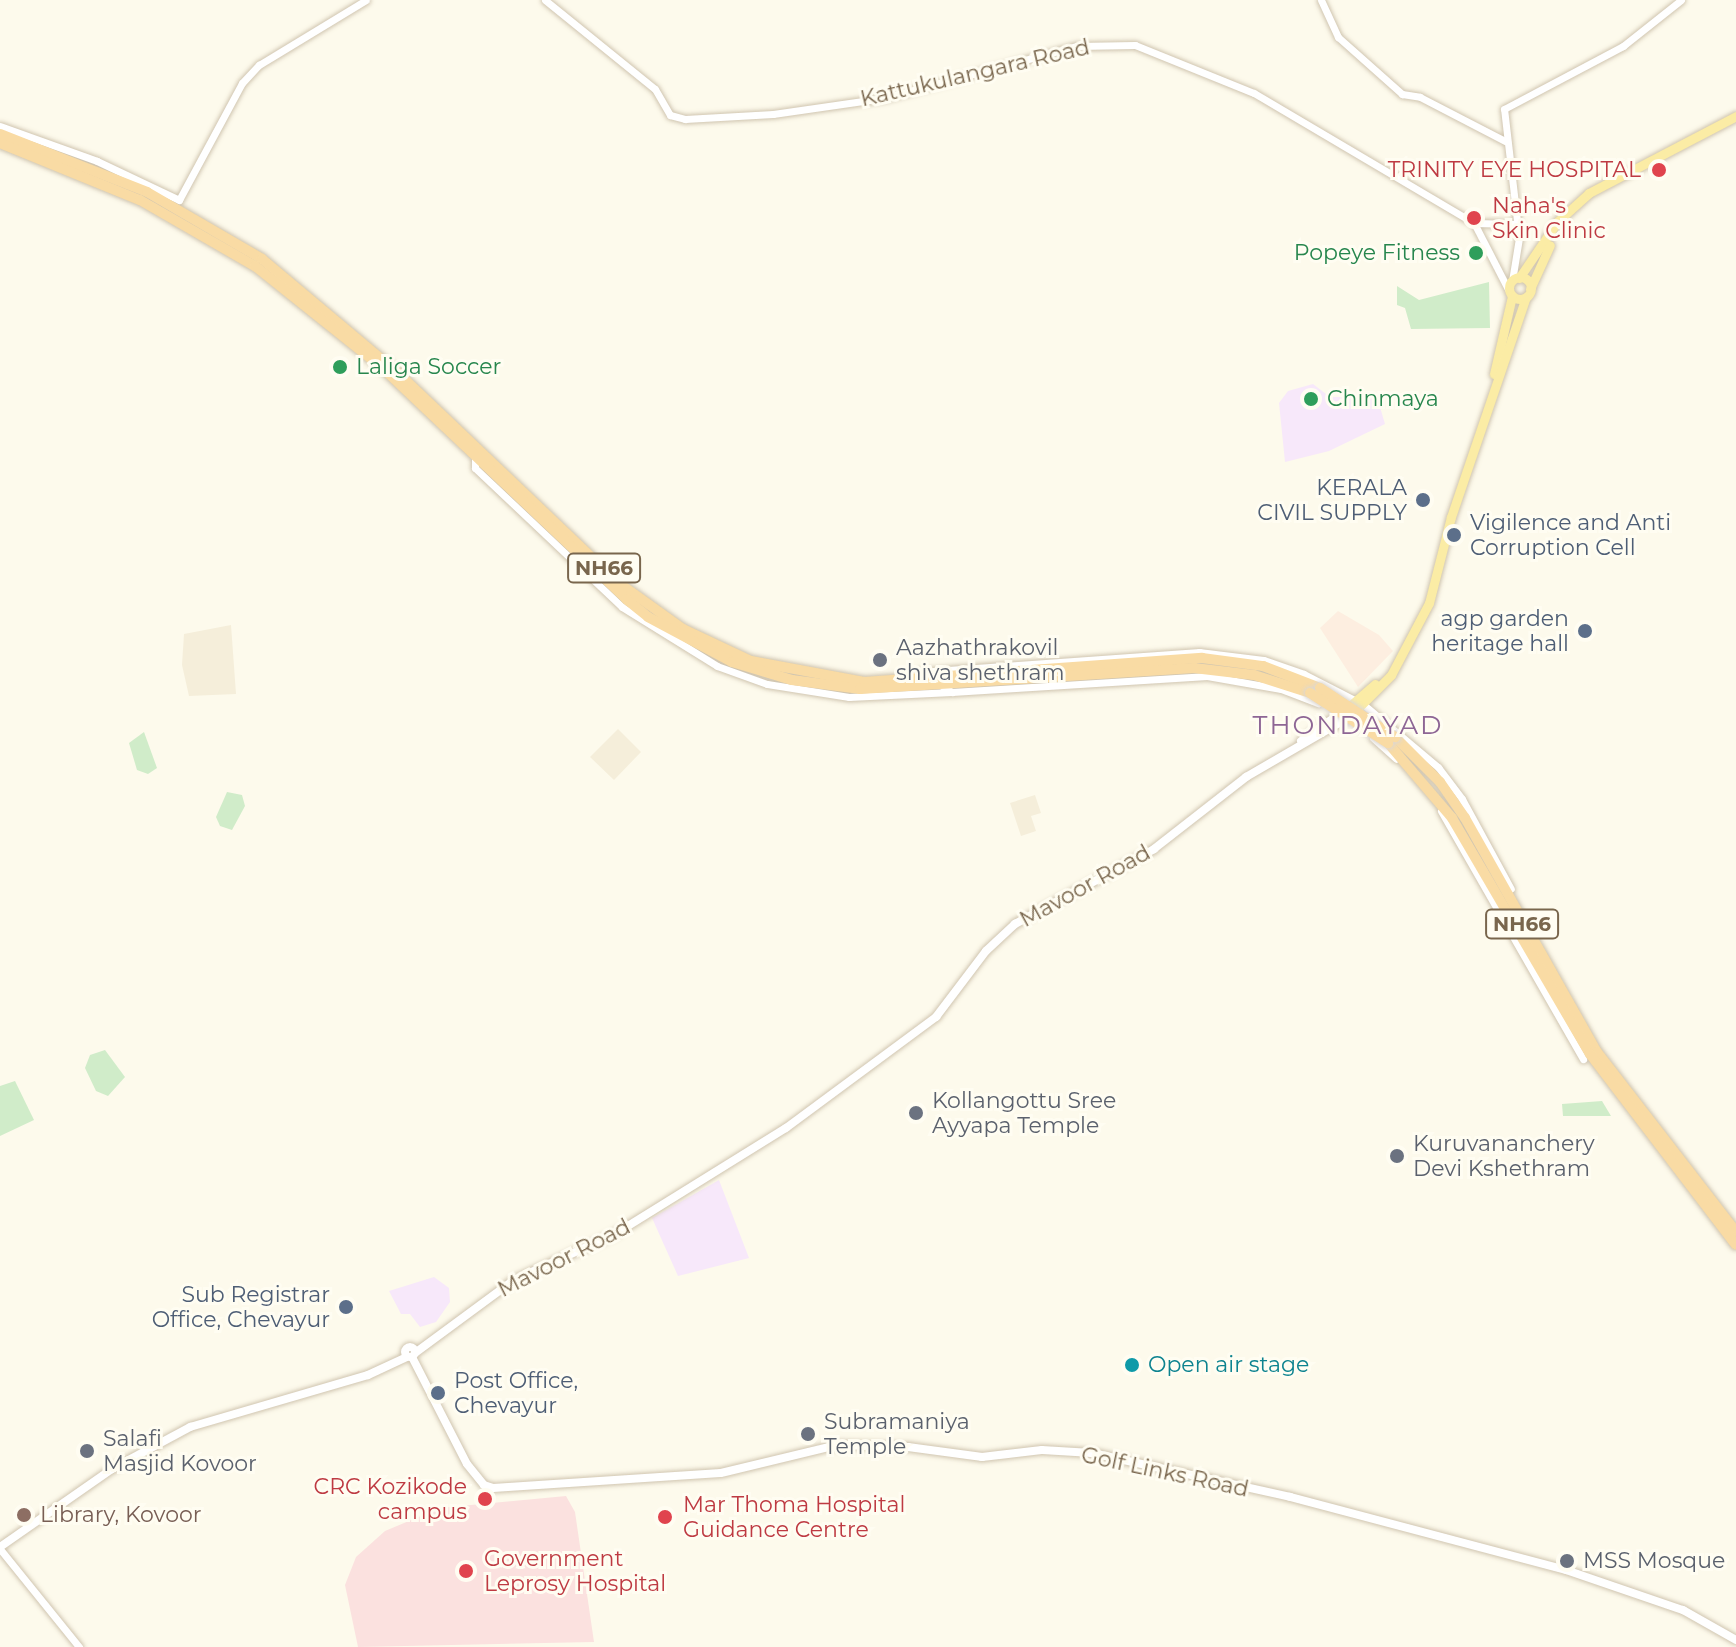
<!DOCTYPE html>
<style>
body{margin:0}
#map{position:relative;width:1736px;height:1647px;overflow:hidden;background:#fdfaec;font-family:Montserrat,sans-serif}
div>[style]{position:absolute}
.residential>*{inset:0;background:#f5eeda}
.commercial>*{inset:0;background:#fdeee0}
.education>*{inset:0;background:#f7e8fa}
.medical>*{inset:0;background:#fbe1df}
.green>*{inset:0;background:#d0ecc9}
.roads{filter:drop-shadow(0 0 2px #d0c5b0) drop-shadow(0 0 2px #d0c5b0)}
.tertiary>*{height:7px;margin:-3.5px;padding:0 3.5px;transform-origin:3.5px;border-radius:3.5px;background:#fff}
.secondary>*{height:8px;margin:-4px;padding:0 4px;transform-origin:4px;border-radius:4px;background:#fff}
.secondary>.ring{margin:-4px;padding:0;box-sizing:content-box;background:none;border:8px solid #fff;border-radius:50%}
.primary>*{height:9px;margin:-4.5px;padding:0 4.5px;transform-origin:4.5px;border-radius:4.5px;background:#fbeca5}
.primary>.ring{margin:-4.5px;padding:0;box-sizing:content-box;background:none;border:9px solid #fbeca5;border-radius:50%}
.trunk>*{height:10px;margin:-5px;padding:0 5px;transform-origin:5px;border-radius:5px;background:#f9dba4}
.bridges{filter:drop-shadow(0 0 2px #dcd7d1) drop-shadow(0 0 2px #dcd7d1)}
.trunk-bridge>*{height:10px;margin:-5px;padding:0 5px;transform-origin:5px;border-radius:5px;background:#f9dba4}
.dots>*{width:22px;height:22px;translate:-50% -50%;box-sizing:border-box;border:4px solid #fffdf2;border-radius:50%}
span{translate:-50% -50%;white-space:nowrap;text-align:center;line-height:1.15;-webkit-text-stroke:6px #fffdf2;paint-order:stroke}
.shield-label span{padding:2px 6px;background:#fffdf2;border:2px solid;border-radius:6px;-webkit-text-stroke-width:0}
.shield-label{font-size:20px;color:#79664d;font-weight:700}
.street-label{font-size:22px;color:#79664d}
.health-label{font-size:22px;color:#be3a42}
.right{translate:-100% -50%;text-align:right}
.left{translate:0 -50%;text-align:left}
.leisure-label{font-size:22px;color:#27864d}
.service-label{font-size:22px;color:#4e5e75}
.worship-label{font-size:22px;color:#5b616d}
.culture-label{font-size:22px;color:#0d838f}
.education-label{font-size:22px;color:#785e54}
.quarter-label{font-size:26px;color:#8e6695;letter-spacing:2px}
</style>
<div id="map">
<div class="residential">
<div style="clip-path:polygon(231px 625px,236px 694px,189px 696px,182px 665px,184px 634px)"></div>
<div style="clip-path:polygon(618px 729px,641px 752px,614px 780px,590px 757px)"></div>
<div style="clip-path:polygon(1035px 795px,1041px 813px,1031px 816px,1036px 831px,1021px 836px,1010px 803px)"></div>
</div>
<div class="commercial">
<div style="clip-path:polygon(1338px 611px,1379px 635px,1393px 651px,1358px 687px,1320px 628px)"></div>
</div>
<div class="education">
<div style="clip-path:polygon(1313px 384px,1330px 397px,1377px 397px,1385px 424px,1329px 451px,1285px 462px,1279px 403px,1288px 391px)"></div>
<div style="clip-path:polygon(719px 1180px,749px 1258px,678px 1276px,652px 1218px)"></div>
<div style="clip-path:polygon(434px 1277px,449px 1288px,450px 1302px,436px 1322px,420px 1327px,410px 1314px,401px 1314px,389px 1291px)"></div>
</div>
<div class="medical">
<div style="clip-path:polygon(566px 1496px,575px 1512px,594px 1642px,358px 1647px,345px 1585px,356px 1557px,385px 1531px,440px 1508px)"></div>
</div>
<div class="green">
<div style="clip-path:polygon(1489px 282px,1490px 328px,1411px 329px,1405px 308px,1397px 305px,1397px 286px,1419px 300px)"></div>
<div style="clip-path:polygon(144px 732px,157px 768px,148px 774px,137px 770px,129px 743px)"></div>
<div style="clip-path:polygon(227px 792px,242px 795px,245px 806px,232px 830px,220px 826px,216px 817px)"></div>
<div style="clip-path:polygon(105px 1050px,125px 1077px,108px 1096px,96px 1091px,85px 1068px,90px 1055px)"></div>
<div style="clip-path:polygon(15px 1081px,34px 1120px,0 1136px,0 1086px)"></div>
<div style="clip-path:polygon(1602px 1101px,1611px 1116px,1563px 1116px,1562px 1104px)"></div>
</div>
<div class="roads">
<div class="tertiary">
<div style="left:545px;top:0;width:141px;rotate:39deg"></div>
<div style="left:655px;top:89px;width:30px;rotate:60deg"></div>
<div style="left:670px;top:115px;width:16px;rotate:15deg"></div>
<div style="left:685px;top:119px;width:88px;rotate:-3.3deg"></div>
<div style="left:773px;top:114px;width:112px;rotate:-8.2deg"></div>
<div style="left:884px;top:98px;width:200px;rotate:-15.1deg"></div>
<div style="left:1077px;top:46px;width:58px;rotate:-1deg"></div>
<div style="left:1135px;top:45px;width:128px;rotate:22deg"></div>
<div style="left:1254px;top:93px;width:256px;rotate:30.6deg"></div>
<div style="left:1474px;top:223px;width:76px;rotate:62.8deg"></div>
<div style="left:1321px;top:0;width:41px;rotate:65.3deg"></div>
<div style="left:1338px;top:37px;width:86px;rotate:41.7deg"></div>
<div style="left:1402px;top:94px;width:18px;rotate:9deg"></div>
<div style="left:1420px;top:97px;width:96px;rotate:27.4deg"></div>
<div style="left:0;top:126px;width:103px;rotate:19.8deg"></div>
<div style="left:97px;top:161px;width:91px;rotate:25.4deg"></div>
<div style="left:179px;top:200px;width:133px;rotate:-61.7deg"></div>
<div style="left:242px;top:83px;width:25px;rotate:-47deg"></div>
<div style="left:259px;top:65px;width:125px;rotate:-31.3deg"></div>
<div style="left:1474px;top:223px;width:43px;rotate:1.3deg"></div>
<div style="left:1512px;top:281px;width:44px;rotate:-80.8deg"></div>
<div style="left:1519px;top:238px;width:130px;rotate:-96.6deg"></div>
<div style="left:1504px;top:109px;width:135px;rotate:-27.9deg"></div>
<div style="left:1623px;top:46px;width:74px;rotate:-38.4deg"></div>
<div style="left:475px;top:455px;width:13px;rotate:90deg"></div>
<div style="left:475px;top:468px;width:202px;rotate:43.4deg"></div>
<div style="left:622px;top:607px;width:112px;rotate:31.8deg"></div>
<div style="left:717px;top:666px;width:53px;rotate:19.8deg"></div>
<div style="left:767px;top:684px;width:83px;rotate:9deg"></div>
<div style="left:849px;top:697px;width:103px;rotate:-2.8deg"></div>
<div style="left:913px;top:677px;width:9px;rotate:-36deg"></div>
<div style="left:920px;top:672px;width:280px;rotate:-4.1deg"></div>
<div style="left:1199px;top:652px;width:65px;rotate:7deg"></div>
<div style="left:1264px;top:660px;width:42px;rotate:19.3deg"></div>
<div style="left:1304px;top:674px;width:68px;rotate:27.3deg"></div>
<div style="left:1364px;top:705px;width:97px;rotate:40deg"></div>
<div style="left:1438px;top:767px;width:40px;rotate:53deg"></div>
<div style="left:1462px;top:799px;width:102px;rotate:61.4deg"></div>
<div style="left:942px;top:686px;width:12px;rotate:31deg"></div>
<div style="left:952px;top:692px;width:256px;rotate:-3.6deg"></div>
<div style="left:1207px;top:676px;width:75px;rotate:10deg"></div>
<div style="left:1281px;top:689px;width:40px;rotate:21deg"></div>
<div style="left:1373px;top:738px;width:31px;rotate:42deg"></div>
<div style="left:1441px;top:811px;width:286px;rotate:60.2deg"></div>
<div style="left:0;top:1549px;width:126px;rotate:51.1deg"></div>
</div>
<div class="secondary">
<div style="left:1301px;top:741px;width:45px;rotate:-35.1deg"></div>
<div class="ring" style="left:405px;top:1347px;width:2px;height:2px"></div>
<div style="left:415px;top:1353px;width:123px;rotate:-36.4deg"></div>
<div style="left:514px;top:1280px;width:111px;rotate:-24.5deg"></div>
<div style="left:615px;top:1234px;width:201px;rotate:-31.8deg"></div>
<div style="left:786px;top:1128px;width:187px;rotate:-36.5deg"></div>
<div style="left:936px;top:1017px;width:83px;rotate:-52.9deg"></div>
<div style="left:986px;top:951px;width:40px;rotate:-43deg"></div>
<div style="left:1015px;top:924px;width:158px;rotate:-28.3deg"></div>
<div style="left:1154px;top:849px;width:117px;rotate:-38deg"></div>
<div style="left:1246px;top:777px;width:116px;rotate:-30.1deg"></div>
<div style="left:412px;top:1357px;width:120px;rotate:62.8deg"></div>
<div style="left:467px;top:1464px;width:27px;rotate:51deg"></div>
<div style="left:484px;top:1485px;width:9px;rotate:18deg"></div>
<div style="left:493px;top:1488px;width:228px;rotate:-3.8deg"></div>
<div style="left:721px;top:1473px;width:119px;rotate:-13.6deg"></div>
<div style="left:837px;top:1445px;width:71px;rotate:1.6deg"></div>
<div style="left:908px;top:1447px;width:75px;rotate:7.7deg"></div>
<div style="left:982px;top:1457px;width:60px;rotate:-6.7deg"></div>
<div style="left:1042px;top:1450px;width:50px;rotate:3.4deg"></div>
<div style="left:1092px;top:1453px;width:203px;rotate:12.5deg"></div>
<div style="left:1290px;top:1497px;width:285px;rotate:14.8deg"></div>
<div style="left:1566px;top:1570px;width:124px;rotate:18.9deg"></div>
<div style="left:1683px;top:1610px;width:61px;rotate:29.5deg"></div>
<div style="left:0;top:1547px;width:136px;rotate:-34.9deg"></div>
<div style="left:112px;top:1469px;width:89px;rotate:-28.3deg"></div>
<div style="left:190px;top:1427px;width:185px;rotate:-16.3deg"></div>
<div style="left:368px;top:1375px;width:43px;rotate:-24.8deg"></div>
</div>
<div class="primary">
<div class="ring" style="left:1509px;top:277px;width:13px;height:13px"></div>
<div style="left:1519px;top:278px;width:68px;rotate:-55.8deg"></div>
<div style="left:1557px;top:222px;width:43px;rotate:-42.2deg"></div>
<div style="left:1589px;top:193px;width:166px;rotate:-27.6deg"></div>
<div style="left:1530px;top:289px;width:48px;rotate:-65.6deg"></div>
<div style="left:1494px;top:374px;width:80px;rotate:-77deg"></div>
<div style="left:1344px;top:711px;width:41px;rotate:-41.1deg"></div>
<div style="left:1351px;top:715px;width:57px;rotate:-45deg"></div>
<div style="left:1391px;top:675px;width:81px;rotate:-62.2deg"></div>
<div style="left:1429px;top:603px;width:89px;rotate:-75.7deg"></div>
<div style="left:1451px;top:517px;width:232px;rotate:-71.2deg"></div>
</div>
<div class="trunk">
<div style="left:0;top:134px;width:158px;rotate:21.5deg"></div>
<div style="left:147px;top:192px;width:133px;rotate:30.2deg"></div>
<div style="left:262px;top:259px;width:179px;rotate:40deg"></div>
<div style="left:399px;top:374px;width:300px;rotate:43.6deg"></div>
<div style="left:616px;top:581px;width:82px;rotate:35.6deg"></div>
<div style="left:683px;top:629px;width:75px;rotate:25.2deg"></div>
<div style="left:751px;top:661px;width:115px;rotate:10.5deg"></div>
<div style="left:864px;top:682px;width:339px;rotate:-4.1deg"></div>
<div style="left:1202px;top:658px;width:62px;rotate:7.5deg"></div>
<div style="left:1263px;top:666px;width:61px;rotate:21.1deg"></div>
<div style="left:0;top:143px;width:151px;rotate:22.2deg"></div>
<div style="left:140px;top:200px;width:133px;rotate:29.9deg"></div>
<div style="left:255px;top:266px;width:165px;rotate:38.6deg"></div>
<div style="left:384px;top:369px;width:334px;rotate:43.5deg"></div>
<div style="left:626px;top:599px;width:28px;rotate:39deg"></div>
<div style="left:648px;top:617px;width:95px;rotate:28.2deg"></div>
<div style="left:732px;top:662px;width:63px;rotate:16.7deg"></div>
<div style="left:792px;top:680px;width:69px;rotate:7.5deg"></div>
<div style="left:860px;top:689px;width:335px;rotate:-3.6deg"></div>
<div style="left:1194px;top:668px;width:60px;rotate:6.7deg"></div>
<div style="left:1254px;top:675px;width:59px;rotate:17.8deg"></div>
<div style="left:1395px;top:737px;width:64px;rotate:45deg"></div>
<div style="left:1440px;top:782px;width:44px;rotate:55.2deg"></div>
<div style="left:1465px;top:818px;width:269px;rotate:60.6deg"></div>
<div style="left:1597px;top:1052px;width:227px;rotate:52.3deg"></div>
<div style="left:1388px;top:743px;width:99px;rotate:49.5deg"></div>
<div style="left:1452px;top:818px;width:273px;rotate:59.7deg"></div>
<div style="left:1590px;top:1054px;width:240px;rotate:52.6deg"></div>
</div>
</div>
<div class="bridges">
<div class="trunk-bridge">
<div style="left:1320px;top:688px;width:90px;rotate:33.2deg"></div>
<div style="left:1310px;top:693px;width:93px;rotate:32.7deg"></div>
</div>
</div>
<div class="dots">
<div style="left:1659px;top:170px;background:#e0444e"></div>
<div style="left:1474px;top:218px;background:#e0444e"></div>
<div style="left:1476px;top:253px;background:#2e9e5b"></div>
<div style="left:340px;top:367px;background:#2e9e5b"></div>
<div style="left:1311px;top:399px;background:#2e9e5b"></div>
<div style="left:1423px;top:500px;background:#5c6f8a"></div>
<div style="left:1454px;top:535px;background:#5c6f8a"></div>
<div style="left:1585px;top:631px;background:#5c6f8a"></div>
<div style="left:880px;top:660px;background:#6b7280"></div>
<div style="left:916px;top:1113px;background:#6b7280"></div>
<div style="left:1397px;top:1156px;background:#6b7280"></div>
<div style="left:346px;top:1307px;background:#5c6f8a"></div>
<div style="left:1132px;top:1365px;background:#0f9aa8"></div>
<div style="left:438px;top:1393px;background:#5c6f8a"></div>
<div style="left:808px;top:1434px;background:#6b7280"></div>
<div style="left:87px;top:1451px;background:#6b7280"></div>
<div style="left:485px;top:1499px;background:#e0444e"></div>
<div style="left:24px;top:1515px;background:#8d6e63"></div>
<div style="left:665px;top:1517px;background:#e0444e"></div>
<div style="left:1567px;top:1561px;background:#6b7280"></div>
<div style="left:466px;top:1571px;background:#e0444e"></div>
</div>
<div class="shield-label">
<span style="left:604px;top:568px">NH66</span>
<span style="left:1522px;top:924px">NH66</span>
</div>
<div class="street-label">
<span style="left:975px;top:73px;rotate:-13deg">Kattukulangara Road</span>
<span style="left:1085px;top:886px;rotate:-29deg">Mavoor Road</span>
<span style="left:564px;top:1258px;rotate:-27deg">Mavoor Road</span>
<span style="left:1165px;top:1472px;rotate:12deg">Golf Links Road</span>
</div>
<div class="health-label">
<span class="right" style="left:1641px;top:170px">TRINITY EYE HOSPITAL</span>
<span class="left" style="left:1492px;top:218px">Naha's<br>Skin Clinic</span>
<span class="right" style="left:467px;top:1499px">CRC Kozikode<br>campus</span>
<span class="left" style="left:683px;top:1517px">Mar Thoma Hospital<br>Guidance Centre</span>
<span class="left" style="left:484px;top:1571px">Government<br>Leprosy Hospital</span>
</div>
<div class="leisure-label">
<span class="right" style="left:1460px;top:253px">Popeye Fitness</span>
<span class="left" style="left:356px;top:367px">Laliga Soccer</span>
<span class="left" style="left:1327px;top:399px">Chinmaya</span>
</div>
<div class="service-label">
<span class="right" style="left:1407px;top:500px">KERALA<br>CIVIL SUPPLY</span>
<span class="left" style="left:1470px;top:535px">Vigilence and Anti<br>Corruption Cell</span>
<span class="right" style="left:1569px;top:631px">agp garden<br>heritage hall</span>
<span class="right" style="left:330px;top:1307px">Sub Registrar<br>Office, Chevayur</span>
<span class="left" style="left:454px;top:1393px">Post Office,<br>Chevayur</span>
</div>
<div class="worship-label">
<span class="left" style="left:896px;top:660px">Aazhathrakovil<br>shiva shethram</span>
<span class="left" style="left:932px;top:1113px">Kollangottu Sree<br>Ayyapa Temple</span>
<span class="left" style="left:1413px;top:1156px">Kuruvananchery<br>Devi Kshethram</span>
<span class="left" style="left:824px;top:1434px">Subramaniya<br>Temple</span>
<span class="left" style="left:103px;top:1451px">Salafi<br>Masjid Kovoor</span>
<span class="left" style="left:1583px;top:1561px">MSS Mosque</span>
</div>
<div class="culture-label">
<span class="left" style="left:1148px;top:1365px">Open air stage</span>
</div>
<div class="education-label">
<span class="left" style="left:40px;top:1515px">Library, Kovoor</span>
</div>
<div class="quarter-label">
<span style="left:1348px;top:726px">THONDAYAD</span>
</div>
</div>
